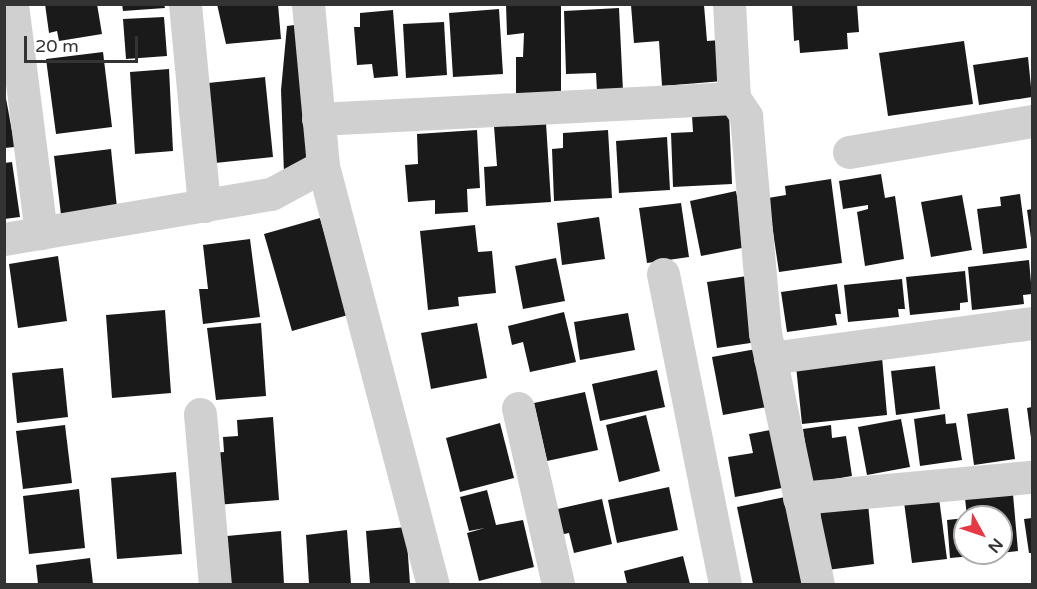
<!DOCTYPE html>
<style>
body{margin:0}
#map{position:relative;width:1037px;height:589px;overflow:hidden;background:#fff;font-family:"Varela Round",sans-serif}
div>[style]{position:absolute}
.building>*{inset:0;background:#1a1a1a}
.minor>*{height:33px;margin:-16.5px;padding:0 16.5px;transform-origin:16.5px;border-radius:16.5px;background:#d0d0d0}
span{translate:-50% -50%;white-space:nowrap;text-align:center;line-height:1.15;-webkit-text-stroke:6px #fff;paint-order:stroke}
.frame{position:absolute;inset:0;border:6px solid #333;pointer-events:none}
.north{position:absolute;left:953px;top:505px;width:60px;height:60px;box-sizing:border-box;background:#fff;border:2px solid #adadad;border-radius:50%;rotate:130deg;font-size:16px;font-weight:700;line-height:24px;text-align:center;color:#333}
.north::after{content:'';display:block;margin:auto;width:21px;height:27px;background:#e63946;clip-path:polygon(50% 0,100% 100%,50% 72%,0 100%)}
.scale{position:absolute;left:24px;top:36px;width:114px;height:27px;box-sizing:border-box;border:3px solid #333;border-top:0;padding-left:8px;font-size:18px;line-height:21px;white-space:nowrap;color:#333;-webkit-text-stroke:4px #fff;paint-order:stroke}
</style>
<div id="map">
<div class="building">
<div style="clip-path:polygon(45px 4px,97px 4px,102px 34px,59px 41px,57px 31px,49px 33px)"></div>
<div style="clip-path:polygon(122px 4px,164px 4px,165px 8px,123px 11px)"></div>
<div style="clip-path:polygon(217px 4px,278px 4px,281px 39px,226px 44px)"></div>
<div style="clip-path:polygon(506px 4px,561px 4px,561px 98px,516px 99px,516px 57px,523px 57px,524px 33px,507px 35px)"></div>
<div style="clip-path:polygon(792px 4px,857px 4px,859px 32px,847px 33px,848px 49px,800px 53px,799px 40px,794px 41px)"></div>
<div style="clip-path:polygon(631px 5px,704px 5px,707px 41px,721px 40px,723px 81px,662px 86px,659px 41px,634px 43px)"></div>
<div style="clip-path:polygon(619px 8px,623px 91px,597px 92px,596px 73px,566px 74px,564px 11px)"></div>
<div style="clip-path:polygon(499px 9px,503px 74px,453px 77px,449px 13px)"></div>
<div style="clip-path:polygon(393px 10px,398px 76px,374px 78px,372px 64px,357px 65px,354px 27px,360px 27px,360px 13px)"></div>
<div style="clip-path:polygon(164px 17px,167px 56px,126px 59px,123px 19px)"></div>
<div style="clip-path:polygon(444px 22px,447px 75px,406px 78px,403px 24px)"></div>
<div style="clip-path:polygon(302px 24px,311px 166px,284px 174px,281px 90px,287px 26px)"></div>
<div style="clip-path:polygon(964px 41px,973px 104px,888px 116px,879px 53px)"></div>
<div style="clip-path:polygon(103px 52px,112px 127px,56px 134px,46px 59px)"></div>
<div style="clip-path:polygon(1028px 57px,1032px 97px,979px 105px,973px 65px)"></div>
<div style="clip-path:polygon(169px 69px,173px 151px,135px 154px,130px 72px)"></div>
<div style="clip-path:polygon(265px 77px,273px 157px,215px 163px,208px 83px)"></div>
<div style="clip-path:polygon(4px 88px,15px 147px,4px 148px)"></div>
<div style="clip-path:polygon(729px 114px,732px 184px,673px 187px,671px 133px,693px 132px,692px 116px)"></div>
<div style="clip-path:polygon(546px 123px,551px 202px,486px 206px,484px 167px,497px 166px,494px 126px)"></div>
<div style="clip-path:polygon(477px 130px,480px 188px,467px 189px,468px 212px,435px 214px,435px 200px,408px 202px,405px 165px,418px 164px,417px 134px)"></div>
<div style="clip-path:polygon(608px 130px,612px 198px,554px 201px,552px 149px,563px 148px,563px 133px)"></div>
<div style="clip-path:polygon(667px 137px,670px 190px,619px 193px,616px 141px)"></div>
<div style="clip-path:polygon(111px 149px,117px 208px,61px 215px,54px 156px)"></div>
<div style="clip-path:polygon(12px 162px,20px 217px,4px 219px,4px 163px)"></div>
<div style="clip-path:polygon(881px 174px,885px 198px,895px 196px,904px 259px,865px 266px,857px 212px,868px 209px,868px 205px,843px 209px,839px 181px)"></div>
<div style="clip-path:polygon(831px 179px,842px 263px,779px 272px,768px 198px,786px 195px,785px 186px)"></div>
<div style="clip-path:polygon(736px 191px,747px 247px,701px 256px,690px 201px)"></div>
<div style="clip-path:polygon(1020px 194px,1027px 248px,983px 254px,977px 209px,1001px 206px,1000px 197px)"></div>
<div style="clip-path:polygon(962px 195px,972px 250px,931px 257px,921px 202px)"></div>
<div style="clip-path:polygon(681px 203px,689px 257px,647px 263px,639px 208px)"></div>
<div style="clip-path:polygon(1032px 209px,1032px 238px,1031px 238px,1027px 210px)"></div>
<div style="clip-path:polygon(599px 217px,605px 259px,562px 265px,557px 223px)"></div>
<div style="clip-path:polygon(320px 218px,348px 315px,292px 331px,264px 234px)"></div>
<div style="clip-path:polygon(475px 225px,478px 252px,492px 251px,496px 293px,458px 297px,459px 306px,428px 310px,420px 231px)"></div>
<div style="clip-path:polygon(250px 239px,260px 317px,203px 324px,199px 289px,208px 289px,203px 245px)"></div>
<div style="clip-path:polygon(58px 256px,67px 321px,18px 328px,9px 264px)"></div>
<div style="clip-path:polygon(556px 258px,565px 301px,523px 309px,515px 266px)"></div>
<div style="clip-path:polygon(1029px 260px,1032px 294px,1023px 295px,1024px 304px,972px 310px,968px 267px)"></div>
<div style="clip-path:polygon(965px 271px,968px 302px,960px 303px,960px 310px,910px 315px,906px 277px)"></div>
<div style="clip-path:polygon(747px 276px,757px 342px,717px 348px,707px 282px)"></div>
<div style="clip-path:polygon(902px 279px,905px 309px,898px 309px,899px 317px,848px 322px,844px 285px)"></div>
<div style="clip-path:polygon(837px 284px,841px 314px,835px 314px,837px 325px,787px 332px,781px 292px)"></div>
<div style="clip-path:polygon(165px 310px,171px 393px,112px 398px,106px 315px)"></div>
<div style="clip-path:polygon(564px 312px,576px 362px,530px 372px,523px 342px,512px 345px,508px 326px)"></div>
<div style="clip-path:polygon(628px 313px,635px 350px,580px 360px,574px 322px)"></div>
<div style="clip-path:polygon(261px 323px,266px 396px,216px 400px,207px 328px)"></div>
<div style="clip-path:polygon(477px 323px,487px 378px,431px 389px,421px 333px)"></div>
<div style="clip-path:polygon(756px 349px,767px 407px,723px 415px,712px 357px)"></div>
<div style="clip-path:polygon(882px 357px,887px 415px,802px 424px,796px 366px)"></div>
<div style="clip-path:polygon(935px 366px,940px 409px,896px 415px,891px 371px)"></div>
<div style="clip-path:polygon(63px 368px,68px 417px,17px 423px,12px 373px)"></div>
<div style="clip-path:polygon(657px 370px,665px 407px,600px 421px,592px 384px)"></div>
<div style="clip-path:polygon(585px 392px,598px 450px,547px 461px,534px 403px)"></div>
<div style="clip-path:polygon(1032px 407px,1032px 438px,1031px 438px,1027px 408px)"></div>
<div style="clip-path:polygon(1008px 408px,1015px 459px,974px 465px,967px 414px)"></div>
<div style="clip-path:polygon(945px 414px,946px 424px,956px 423px,962px 460px,920px 466px,914px 419px)"></div>
<div style="clip-path:polygon(646px 415px,660px 471px,619px 482px,606px 425px)"></div>
<div style="clip-path:polygon(273px 417px,279px 500px,216px 505px,212px 453px,224px 452px,223px 437px,238px 436px,237px 420px)"></div>
<div style="clip-path:polygon(901px 419px,910px 467px,867px 475px,858px 427px)"></div>
<div style="clip-path:polygon(500px 423px,514px 478px,460px 492px,446px 438px)"></div>
<div style="clip-path:polygon(65px 425px,72px 483px,23px 489px,16px 431px)"></div>
<div style="clip-path:polygon(831px 425px,832px 438px,846px 436px,852px 476px,811px 483px,803px 429px)"></div>
<div style="clip-path:polygon(776px 429px,787px 487px,735px 497px,728px 457px,753px 453px,749px 434px)"></div>
<div style="clip-path:polygon(176px 472px,182px 554px,117px 559px,111px 478px)"></div>
<div style="clip-path:polygon(669px 487px,678px 530px,617px 543px,608px 500px)"></div>
<div style="clip-path:polygon(79px 489px,85px 548px,29px 554px,23px 496px)"></div>
<div style="clip-path:polygon(487px 490px,496px 525px,523px 520px,534px 567px,479px 581px,467px 533px,485px 528px,469px 531px,460px 497px)"></div>
<div style="clip-path:polygon(1013px 494px,1018px 551px,1001px 553px,1001px 517px,967px 517px,965px 498px)"></div>
<div style="clip-path:polygon(785px 497px,802px 584px,753px 584px,737px 507px)"></div>
<div style="clip-path:polygon(939px 498px,947px 559px,912px 563px,904px 502px)"></div>
<div style="clip-path:polygon(602px 499px,612px 544px,574px 553px,569px 533px,554px 536px,549px 511px)"></div>
<div style="clip-path:polygon(868px 504px,874px 564px,827px 570px,820px 510px)"></div>
<div style="clip-path:polygon(965px 518px,965px 553px,984px 555px,950px 558px,947px 520px)"></div>
<div style="clip-path:polygon(1032px 518px,1032px 553px,1029px 553px,1024px 519px)"></div>
<div style="clip-path:polygon(406px 527px,410px 584px,370px 584px,366px 531px)"></div>
<div style="clip-path:polygon(347px 530px,351px 584px,309px 584px,306px 535px)"></div>
<div style="clip-path:polygon(281px 531px,284px 584px,230px 584px,227px 536px)"></div>
<div style="clip-path:polygon(683px 556px,690px 584px,627px 584px,624px 571px)"></div>
<div style="clip-path:polygon(90px 558px,93px 584px,38px 584px,36px 565px)"></div>
</div>
<div class="minor">
<div style="left:12px;top:4px;width:231px;rotate:82.8deg"></div>
<div style="left:185px;top:4px;width:203px;rotate:84.6deg"></div>
<div style="left:308px;top:4px;width:163px;rotate:84.7deg"></div>
<div style="left:323px;top:166px;width:432px;rotate:75.3deg"></div>
<div style="left:734px;top:98px;width:22px;rotate:56deg"></div>
<div style="left:746px;top:116px;width:218px;rotate:85deg"></div>
<div style="left:765px;top:333px;width:257px;rotate:78.1deg"></div>
<div style="left:318px;top:119px;width:417px;rotate:-2.9deg"></div>
<div style="left:734px;top:98px;width:94px;rotate:-93deg"></div>
<div style="left:849px;top:152px;width:186px;rotate:-9.6deg"></div>
<div style="left:4px;top:239px;width:271px;rotate:-9.6deg"></div>
<div style="left:271px;top:194px;width:59px;rotate:-28.3deg"></div>
<div style="left:663px;top:274px;width:316px;rotate:78.7deg"></div>
<div style="left:770px;top:358px;width:264px;rotate:-7.6deg"></div>
<div style="left:518px;top:408px;width:180px;rotate:77.2deg"></div>
<div style="left:200px;top:414px;width:171px;rotate:85deg"></div>
<div style="left:799px;top:498px;width:234px;rotate:-5.2deg"></div>
</div>
<div class="frame"></div>
<div class="north">N</div>
<div class="scale">20 m</div>
</div>
